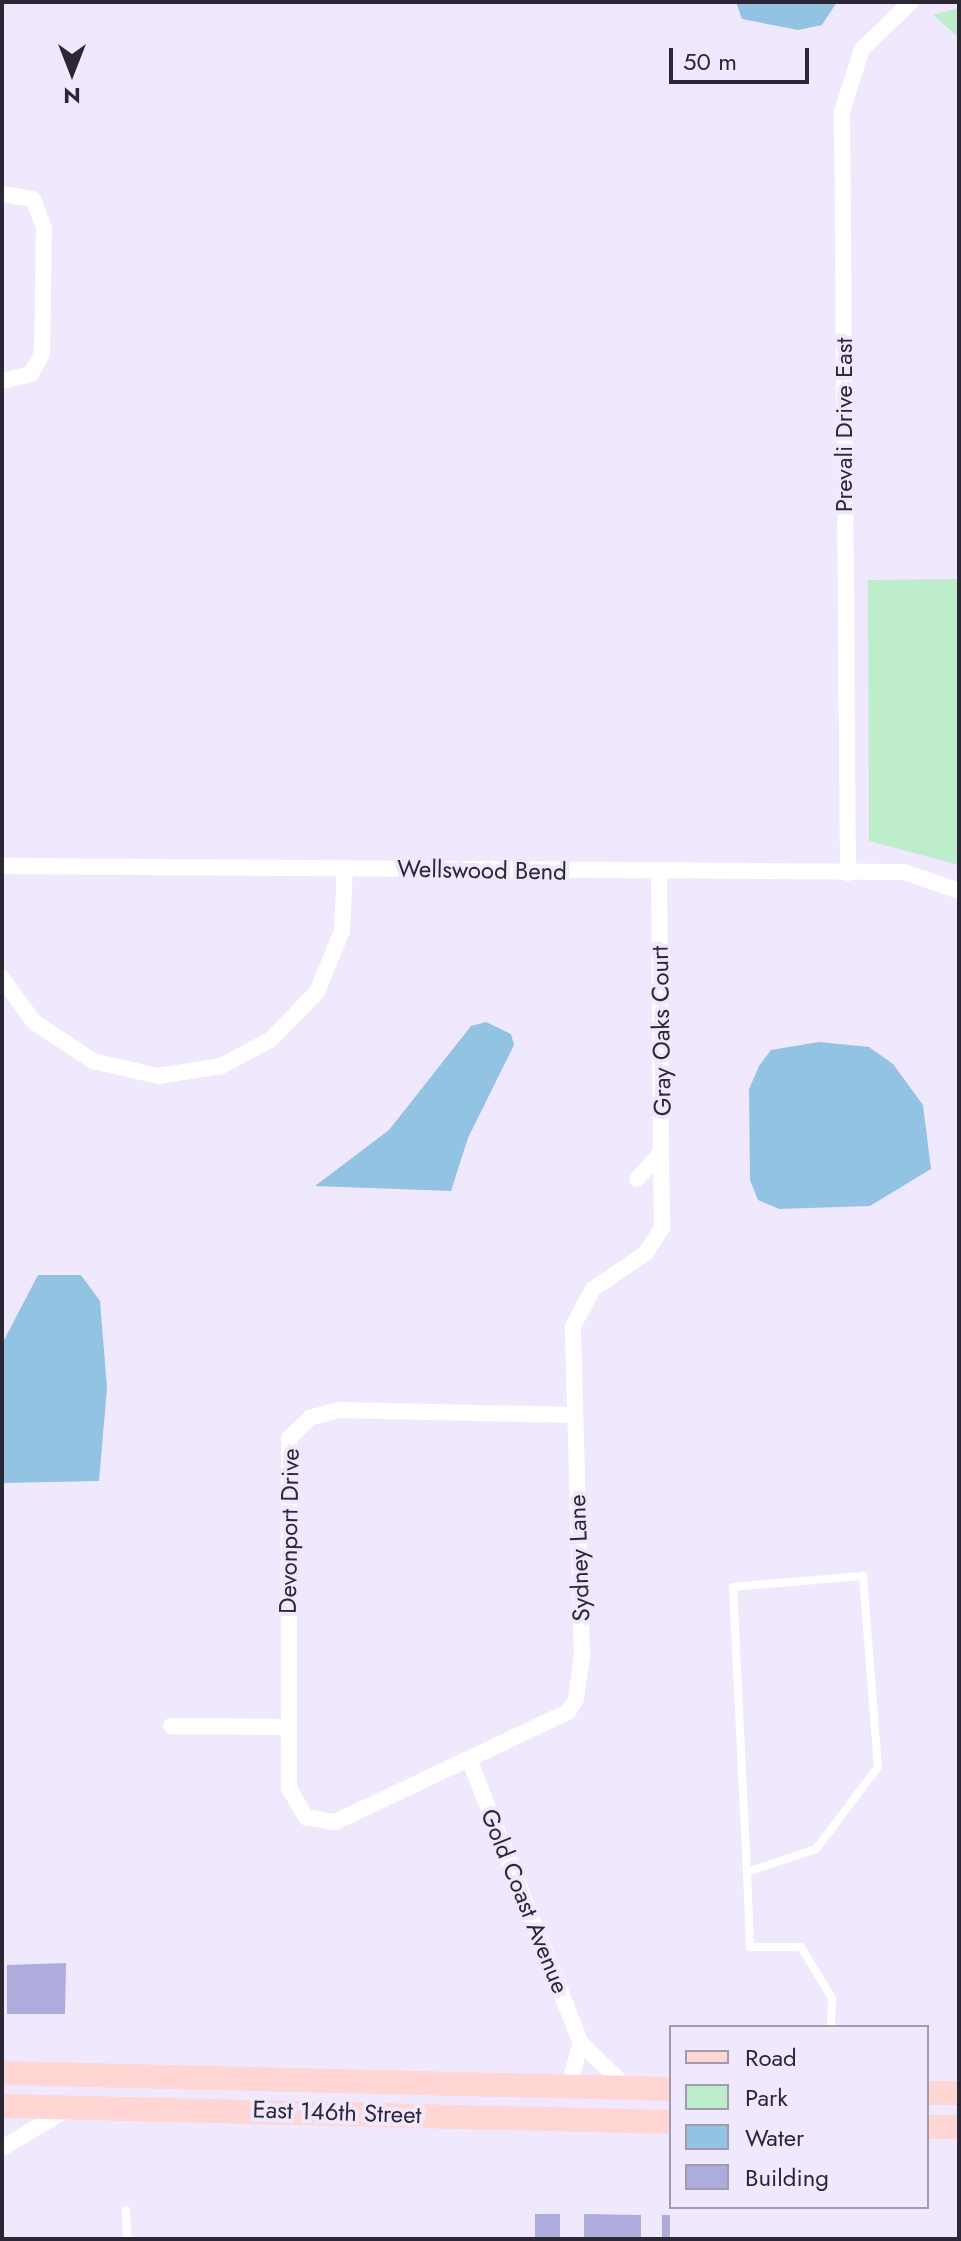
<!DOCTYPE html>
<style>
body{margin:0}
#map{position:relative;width:961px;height:2241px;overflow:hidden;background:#f0e9fd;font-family:Jost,sans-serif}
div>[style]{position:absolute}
.green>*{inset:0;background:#bdedcb}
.water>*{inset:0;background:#92c3e3}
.building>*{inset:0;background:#aeacdc}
.service>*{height:8px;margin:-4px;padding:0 4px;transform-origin:4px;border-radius:4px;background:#fff}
.minor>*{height:16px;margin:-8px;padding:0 8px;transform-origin:8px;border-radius:8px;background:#fff}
.primary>*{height:24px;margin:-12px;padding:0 12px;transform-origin:12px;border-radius:12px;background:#ffd6d4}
span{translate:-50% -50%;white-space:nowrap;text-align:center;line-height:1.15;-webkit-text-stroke:8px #f0e9fd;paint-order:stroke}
.street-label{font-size:24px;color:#2c2734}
.frame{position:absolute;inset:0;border:4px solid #2c2734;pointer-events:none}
.legend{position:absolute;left:669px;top:2025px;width:260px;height:184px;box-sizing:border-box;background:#f0e9fd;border:2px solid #a29bad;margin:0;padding:10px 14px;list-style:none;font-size:24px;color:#2c2734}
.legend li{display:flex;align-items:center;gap:16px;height:40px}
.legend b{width:40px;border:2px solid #a29bad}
.north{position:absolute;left:32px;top:32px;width:80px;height:80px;-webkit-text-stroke:6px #f0e9fd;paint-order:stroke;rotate:180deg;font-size:22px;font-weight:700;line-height:32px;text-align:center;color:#2c2734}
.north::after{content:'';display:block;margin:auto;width:28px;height:36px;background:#2c2734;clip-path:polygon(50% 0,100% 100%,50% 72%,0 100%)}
.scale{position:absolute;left:669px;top:48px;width:140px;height:36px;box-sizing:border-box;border:4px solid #2c2734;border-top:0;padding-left:10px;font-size:24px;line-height:28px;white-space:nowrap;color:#2c2734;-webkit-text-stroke:6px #f0e9fd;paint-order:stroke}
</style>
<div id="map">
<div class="green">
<div style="clip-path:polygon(959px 8px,959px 38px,933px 15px)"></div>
<div style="clip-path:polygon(959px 579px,959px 865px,869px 841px,868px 580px)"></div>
</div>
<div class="water">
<div style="clip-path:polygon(736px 2px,837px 2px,822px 25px,798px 30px,742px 19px)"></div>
<div style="clip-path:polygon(486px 1022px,511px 1034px,514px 1045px,468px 1138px,451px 1191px,315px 1186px,389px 1130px,471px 1026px)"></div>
<div style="clip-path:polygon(819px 1042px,869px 1047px,893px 1064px,923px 1105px,931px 1169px,870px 1206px,779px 1209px,758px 1200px,750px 1180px,749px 1089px,759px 1066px,771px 1050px)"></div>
<div style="clip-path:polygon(38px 1275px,81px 1275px,100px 1301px,107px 1388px,99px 1481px,2px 1483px,2px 1344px)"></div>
</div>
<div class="building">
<div style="clip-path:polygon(66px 1963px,65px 2014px,7px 2014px,7px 1965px)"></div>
<div style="clip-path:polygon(535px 2214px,560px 2214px,560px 2239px,535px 2239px)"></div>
<div style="clip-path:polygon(584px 2214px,641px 2215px,641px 2239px,584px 2239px)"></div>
<div style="clip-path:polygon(662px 2215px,670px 2215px,670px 2239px,662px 2239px)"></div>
</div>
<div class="service">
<div style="left:747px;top:1872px;width:73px;rotate:-18.4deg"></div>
<div style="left:816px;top:1849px;width:103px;rotate:-52.9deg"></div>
<div style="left:878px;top:1767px;width:192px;rotate:-94.5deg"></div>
<div style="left:863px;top:1576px;width:130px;rotate:175.2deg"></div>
<div style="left:733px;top:1587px;width:285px;rotate:87.2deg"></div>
<div style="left:747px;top:1872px;width:75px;rotate:87.7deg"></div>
<div style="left:750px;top:1947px;width:51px"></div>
<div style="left:801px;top:1947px;width:60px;rotate:58.7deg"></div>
<div style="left:832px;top:1998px;width:29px;rotate:92deg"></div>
<div style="left:126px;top:2210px;width:29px;rotate:88deg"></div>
</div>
<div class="minor">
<div style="left:2px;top:194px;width:31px;rotate:9deg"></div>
<div style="left:33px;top:199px;width:30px;rotate:69deg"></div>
<div style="left:44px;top:227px;width:127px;rotate:90.9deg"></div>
<div style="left:42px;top:354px;width:23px;rotate:119deg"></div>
<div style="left:31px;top:374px;width:30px;rotate:166deg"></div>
<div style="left:2px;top:866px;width:902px;rotate:0.38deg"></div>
<div style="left:904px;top:872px;width:58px;rotate:19.1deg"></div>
<div style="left:848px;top:873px;width:762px;rotate:-90.45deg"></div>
<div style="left:842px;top:111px;width:65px;rotate:-72.1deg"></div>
<div style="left:862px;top:49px;width:68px;rotate:-43.8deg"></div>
<div style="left:2px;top:978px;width:54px;rotate:54deg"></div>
<div style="left:34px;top:1022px;width:71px;rotate:33.5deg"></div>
<div style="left:93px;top:1061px;width:67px;rotate:13deg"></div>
<div style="left:158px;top:1076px;width:64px;rotate:-9deg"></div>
<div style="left:221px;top:1066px;width:55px;rotate:-28deg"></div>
<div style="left:270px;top:1040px;width:67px;rotate:-45.6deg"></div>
<div style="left:317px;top:992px;width:66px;rotate:-67.7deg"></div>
<div style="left:342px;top:931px;width:63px;rotate:-87.3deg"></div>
<div style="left:637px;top:1179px;width:36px;rotate:-48deg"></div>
<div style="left:661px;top:1152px;width:279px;rotate:-90.4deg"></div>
<div style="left:575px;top:1415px;width:236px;rotate:-178.8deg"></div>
<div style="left:339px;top:1410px;width:30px;rotate:165deg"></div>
<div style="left:310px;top:1418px;width:29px;rotate:136deg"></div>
<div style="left:289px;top:1438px;width:350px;rotate:90deg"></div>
<div style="left:289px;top:1788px;width:34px;rotate:60deg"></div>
<div style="left:306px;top:1817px;width:29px;rotate:10deg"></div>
<div style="left:335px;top:1822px;width:258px;rotate:-25.3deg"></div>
<div style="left:568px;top:1712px;width:15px;rotate:-58deg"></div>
<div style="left:576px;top:1699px;width:43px;rotate:-82.1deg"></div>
<div style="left:582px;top:1656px;width:330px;rotate:-91.6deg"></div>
<div style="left:573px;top:1326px;width:42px;rotate:-61.6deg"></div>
<div style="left:593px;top:1289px;width:64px;rotate:-34.2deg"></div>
<div style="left:646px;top:1253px;width:31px;rotate:-58deg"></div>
<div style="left:662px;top:1227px;width:75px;rotate:-90.8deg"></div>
<div style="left:171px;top:1726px;width:117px;rotate:0.5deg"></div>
<div style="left:469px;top:1759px;width:305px;rotate:68.5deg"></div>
<div style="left:581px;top:2043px;width:63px;rotate:44.4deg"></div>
<div style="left:569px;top:2085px;width:44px;rotate:-74.1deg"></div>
<div style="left:2px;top:2148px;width:74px;rotate:-30.7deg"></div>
</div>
<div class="primary">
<div style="left:2px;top:2073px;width:669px;rotate:1.37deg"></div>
<div style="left:927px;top:2093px;width:32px"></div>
<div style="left:2px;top:2106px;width:669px;rotate:1.37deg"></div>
<div style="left:927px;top:2127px;width:32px"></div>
</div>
<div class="street-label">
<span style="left:844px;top:425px;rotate:-90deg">Prevali Drive East</span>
<span style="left:482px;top:870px;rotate:1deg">Wellswood Bend</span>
<span style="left:661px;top:1031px;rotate:-91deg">Gray Oaks Court</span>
<span style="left:289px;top:1531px;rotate:-89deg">Devonport Drive</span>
<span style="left:579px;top:1558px;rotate:-92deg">Sydney Lane</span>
<span style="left:525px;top:1901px;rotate:68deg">Gold Coast Avenue</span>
<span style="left:337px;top:2112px;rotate:2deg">East 146th Street</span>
</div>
<div class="frame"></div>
<ul class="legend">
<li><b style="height:10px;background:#ffd6d4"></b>Road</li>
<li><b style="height:22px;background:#bdedcb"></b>Park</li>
<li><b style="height:22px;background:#92c3e3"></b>Water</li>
<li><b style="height:22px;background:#aeacdc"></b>Building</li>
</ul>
<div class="north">N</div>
<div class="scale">50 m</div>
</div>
